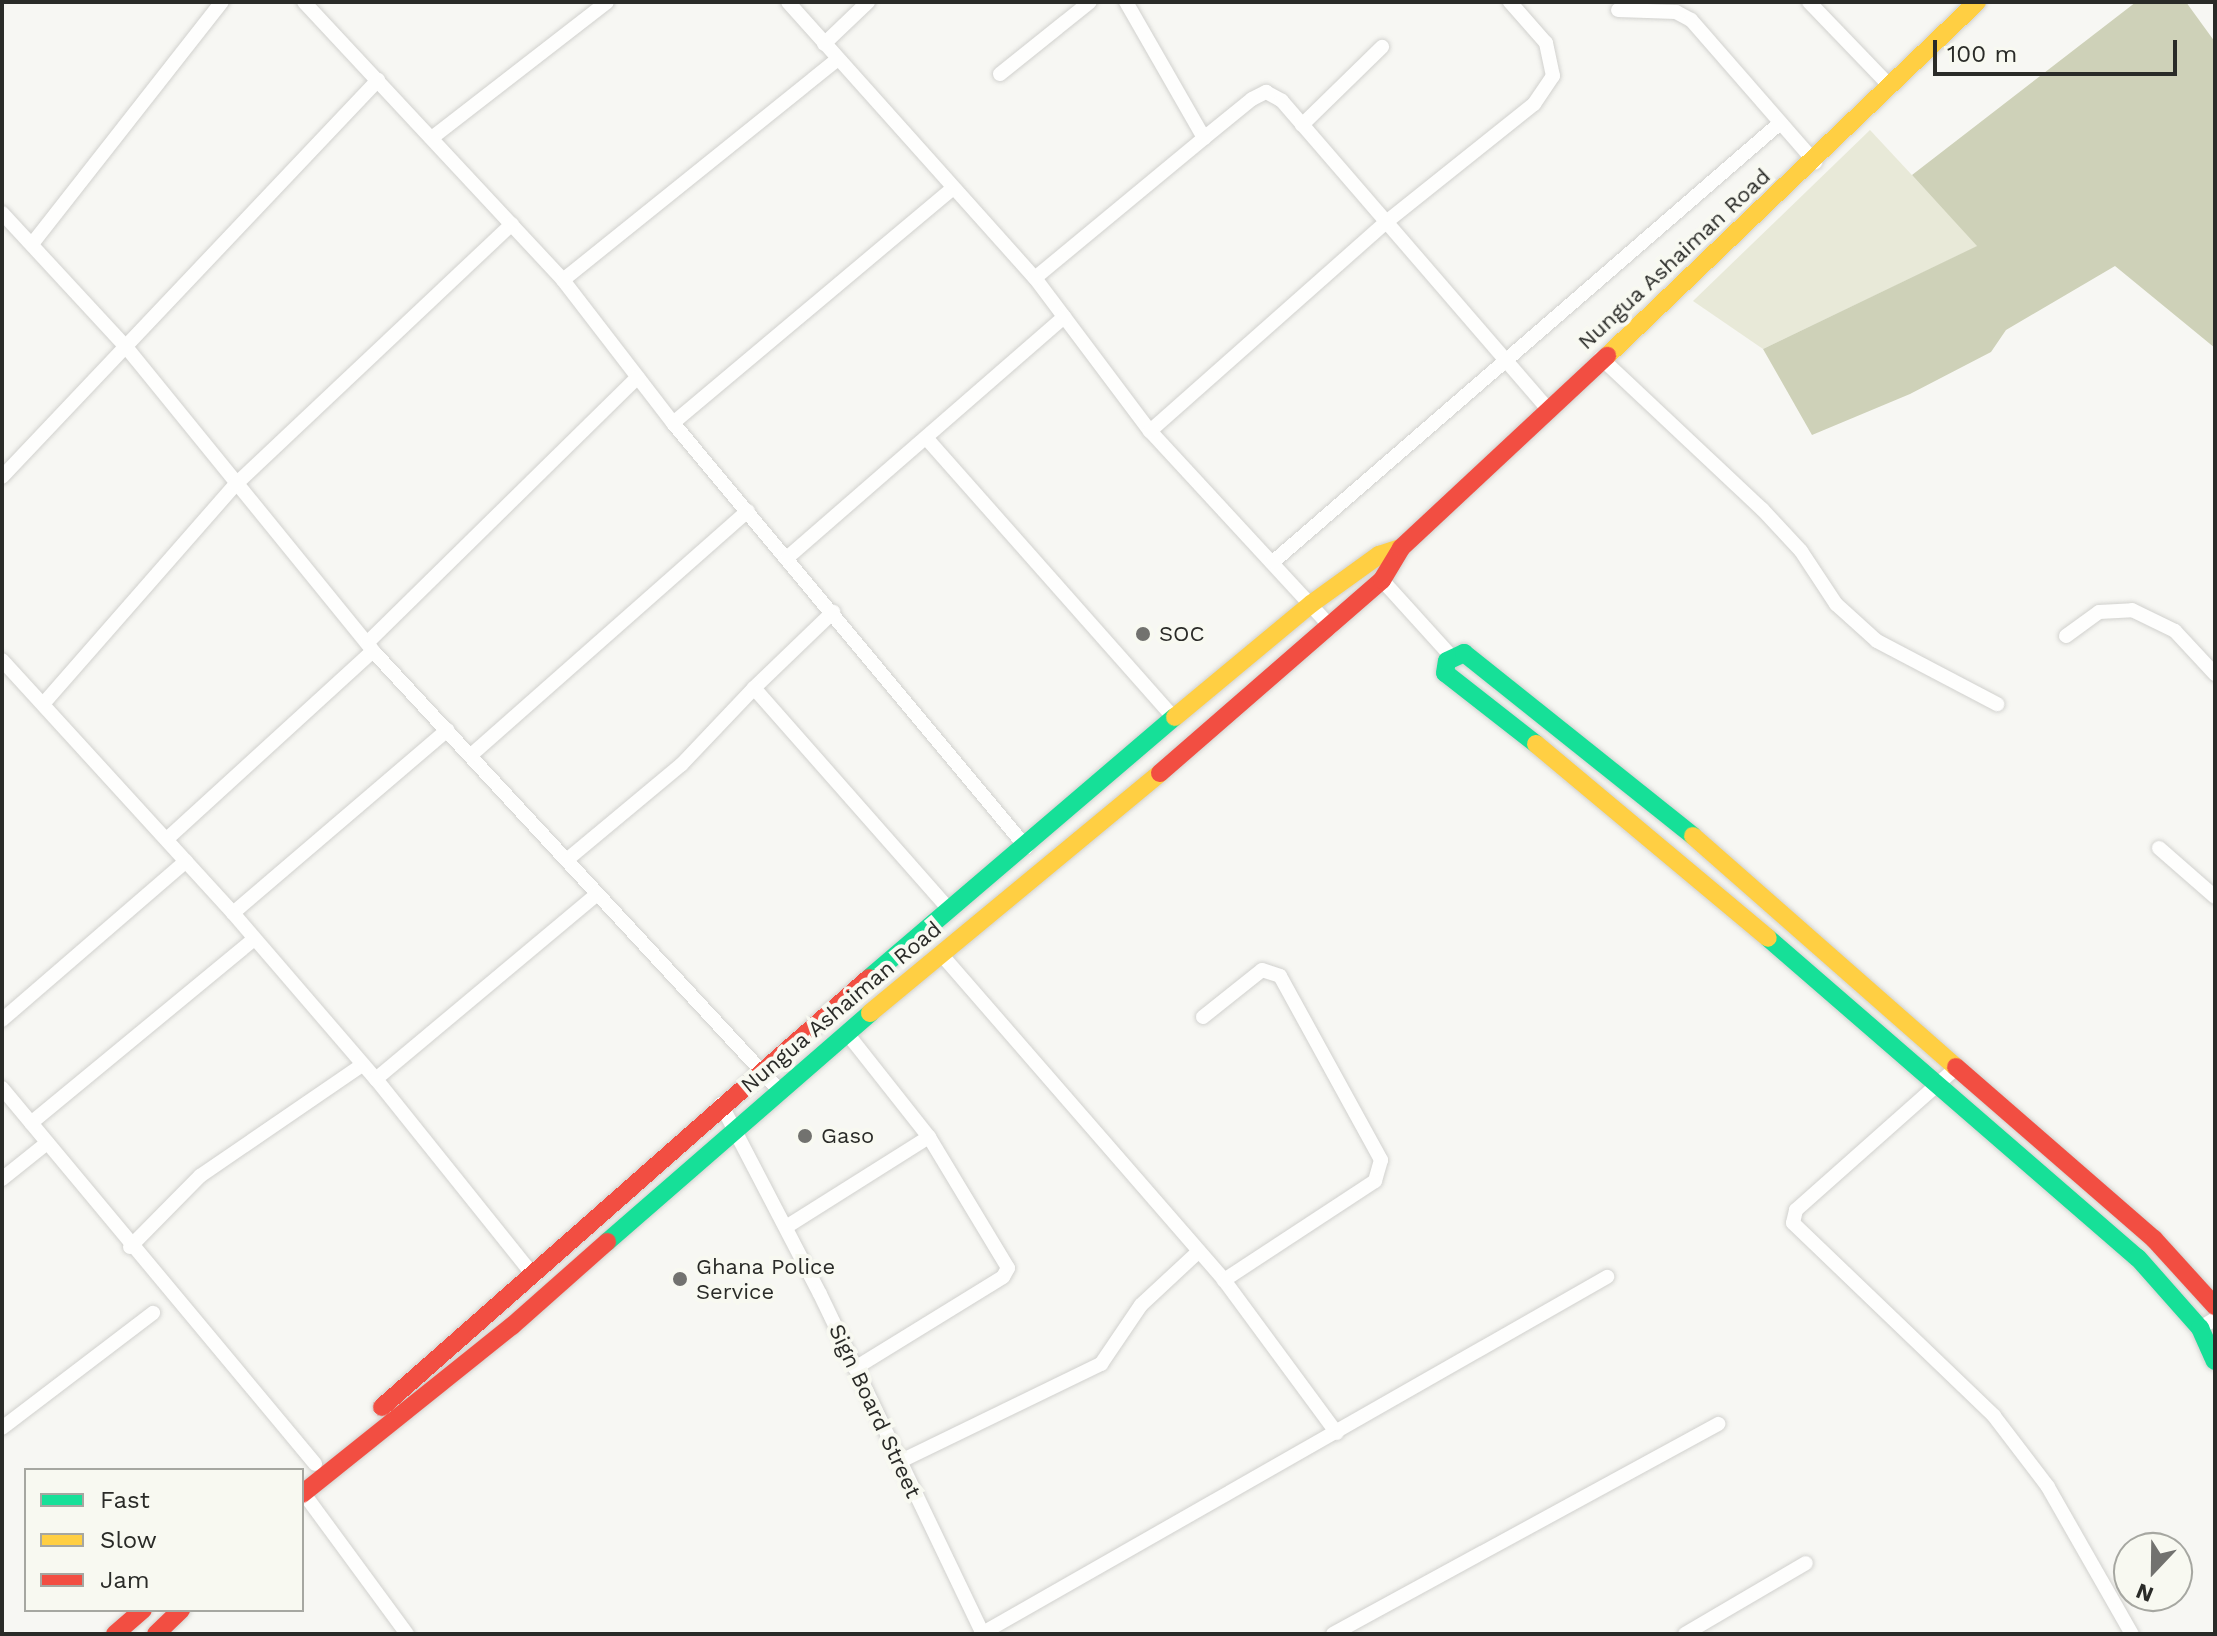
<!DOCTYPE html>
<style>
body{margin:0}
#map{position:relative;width:2217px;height:1636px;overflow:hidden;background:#f7f7f3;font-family:"Work Sans",sans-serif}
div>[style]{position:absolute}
.green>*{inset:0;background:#e8e9d8}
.water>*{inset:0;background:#ced1b8}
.roads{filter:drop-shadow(0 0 2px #d1d1ce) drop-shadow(0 0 2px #d1d1ce)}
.street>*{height:14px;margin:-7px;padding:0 7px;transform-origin:7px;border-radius:7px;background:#fefefd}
.fast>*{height:18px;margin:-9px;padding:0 9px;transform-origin:9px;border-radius:9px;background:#16e098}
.slow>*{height:18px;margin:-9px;padding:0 9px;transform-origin:9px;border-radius:9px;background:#ffcf43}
.jam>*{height:18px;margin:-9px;padding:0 9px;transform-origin:9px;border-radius:9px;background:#f24e42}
.dots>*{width:22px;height:22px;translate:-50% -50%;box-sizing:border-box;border:4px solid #f8f9f1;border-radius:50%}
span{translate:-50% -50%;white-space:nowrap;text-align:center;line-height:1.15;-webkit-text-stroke:8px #f8f9f1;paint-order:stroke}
.street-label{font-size:22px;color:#2a2b28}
.poi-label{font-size:22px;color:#2a2b28}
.left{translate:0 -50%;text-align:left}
.frame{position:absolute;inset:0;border:4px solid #2a2b28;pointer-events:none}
.legend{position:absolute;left:24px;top:1468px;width:280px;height:144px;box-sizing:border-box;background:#f8f9f1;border:2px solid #a6a7a1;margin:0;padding:10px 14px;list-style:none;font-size:24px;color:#2a2b28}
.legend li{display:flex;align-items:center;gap:16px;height:40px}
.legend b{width:40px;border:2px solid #a6a7a1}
.north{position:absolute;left:2113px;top:1532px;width:80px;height:80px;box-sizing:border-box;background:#f8f9f1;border:2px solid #a6a7a1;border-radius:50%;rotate:202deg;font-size:22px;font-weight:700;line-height:32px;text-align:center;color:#2a2b28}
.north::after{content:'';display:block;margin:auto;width:28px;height:36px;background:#72726f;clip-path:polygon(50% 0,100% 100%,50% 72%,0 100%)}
.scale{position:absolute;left:1933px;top:40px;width:244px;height:36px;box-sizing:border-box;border:4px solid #2a2b28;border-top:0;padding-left:10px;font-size:24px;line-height:28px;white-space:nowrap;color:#2a2b28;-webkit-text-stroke:6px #f8f9f1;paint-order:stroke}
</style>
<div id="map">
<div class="green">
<div style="clip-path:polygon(1870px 130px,1978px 246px,1763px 349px,1693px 301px)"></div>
</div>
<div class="water">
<div style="clip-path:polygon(2136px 2px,2186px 2px,2215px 42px,2215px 348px,2115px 266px,2006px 330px,1991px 352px,1910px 394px,1812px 435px,1763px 349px,1977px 246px,1912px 175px)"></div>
</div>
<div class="roads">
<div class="street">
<div style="left:304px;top:2px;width:380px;rotate:47deg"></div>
<div style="left:563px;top:280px;width:180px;rotate:52.4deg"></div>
<div style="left:673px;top:423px;width:552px;rotate:50.22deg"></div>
<div style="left:788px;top:2px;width:370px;rotate:48.2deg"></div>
<div style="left:1035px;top:278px;width:191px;rotate:53.1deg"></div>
<div style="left:1150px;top:431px;width:267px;rotate:47.3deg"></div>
<div style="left:1809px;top:2px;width:115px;rotate:46.1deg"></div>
<div style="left:1618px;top:10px;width:58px;rotate:2deg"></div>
<div style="left:1676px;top:12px;width:17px;rotate:28deg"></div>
<div style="left:1691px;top:20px;width:189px;rotate:48.9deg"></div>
<div style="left:824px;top:44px;width:61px;rotate:-43.7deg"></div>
<div style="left:1000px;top:74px;width:115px;rotate:-38.7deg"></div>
<div style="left:1302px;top:125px;width:112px;rotate:-44.3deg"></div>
<div style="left:433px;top:137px;width:220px;rotate:-37.8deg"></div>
<div style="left:1204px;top:138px;width:62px;rotate:-39.1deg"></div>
<div style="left:1252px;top:99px;width:16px;rotate:-27deg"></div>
<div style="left:1266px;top:92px;width:18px;rotate:29deg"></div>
<div style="left:1282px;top:101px;width:406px;rotate:49.2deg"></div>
<div style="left:2px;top:213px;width:184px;rotate:47.2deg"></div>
<div style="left:127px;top:348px;width:390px;rotate:50.9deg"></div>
<div style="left:373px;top:651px;width:597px;rotate:47.24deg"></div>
<div style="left:32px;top:244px;width:308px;rotate:-51.9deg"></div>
<div style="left:1035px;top:278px;width:219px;rotate:-39.6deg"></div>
<div style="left:1204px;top:138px;width:157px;rotate:-119.8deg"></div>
<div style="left:563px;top:280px;width:349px;rotate:-38.8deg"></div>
<div style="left:1601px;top:358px;width:221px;rotate:43.2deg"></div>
<div style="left:1762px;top:509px;width:57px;rotate:47.1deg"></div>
<div style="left:1801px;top:551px;width:64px;rotate:56.6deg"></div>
<div style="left:1836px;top:604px;width:55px;rotate:42.1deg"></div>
<div style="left:1877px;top:641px;width:136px;rotate:27.7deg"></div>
<div style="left:673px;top:423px;width:364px;rotate:-40deg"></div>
<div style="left:1150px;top:431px;width:314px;rotate:-41.5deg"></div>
<div style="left:1385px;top:223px;width:191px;rotate:-38.6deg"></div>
<div style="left:1534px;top:104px;width:34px;rotate:-56deg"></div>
<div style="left:1553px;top:76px;width:34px;rotate:-102deg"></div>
<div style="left:1546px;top:43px;width:55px;rotate:-131.3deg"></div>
<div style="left:928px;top:440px;width:371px;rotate:48.5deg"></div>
<div style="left:2px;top:477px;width:547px;rotate:-46.56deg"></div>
<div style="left:788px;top:557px;width:366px;rotate:-41deg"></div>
<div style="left:1273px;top:562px;width:671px;rotate:-40.89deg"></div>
<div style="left:1382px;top:580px;width:103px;rotate:47.8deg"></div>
<div style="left:2066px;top:636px;width:41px;rotate:-36deg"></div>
<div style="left:2099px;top:612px;width:33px;rotate:-3deg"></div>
<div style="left:2132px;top:610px;width:48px;rotate:26deg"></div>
<div style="left:2175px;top:631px;width:59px;rotate:47.1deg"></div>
<div style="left:368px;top:642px;width:378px;rotate:-44.5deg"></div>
<div style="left:2px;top:660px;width:343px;rotate:47.6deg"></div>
<div style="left:233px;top:913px;width:219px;rotate:49.3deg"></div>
<div style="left:376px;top:1079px;width:253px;rotate:51.3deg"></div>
<div style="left:754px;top:688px;width:110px;rotate:-43.9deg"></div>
<div style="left:44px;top:703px;width:291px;rotate:-48.8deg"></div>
<div style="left:236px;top:484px;width:379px;rotate:-43.3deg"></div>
<div style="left:471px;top:755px;width:369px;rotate:-41.4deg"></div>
<div style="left:168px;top:838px;width:277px;rotate:-42.4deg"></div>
<div style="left:2159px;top:848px;width:74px;rotate:41.2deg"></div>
<div style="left:568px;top:859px;width:147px;rotate:-39.8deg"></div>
<div style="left:681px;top:765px;width:106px;rotate:-46.5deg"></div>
<div style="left:754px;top:688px;width:296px;rotate:48.6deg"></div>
<div style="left:233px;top:913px;width:282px;rotate:-40.5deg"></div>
<div style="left:941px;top:954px;width:432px;rotate:49deg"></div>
<div style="left:1224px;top:1280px;width:190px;rotate:53.6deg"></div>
<div style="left:1203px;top:1017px;width:75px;rotate:-38.5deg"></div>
<div style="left:1262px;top:970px;width:19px;rotate:18deg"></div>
<div style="left:1280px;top:976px;width:210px;rotate:61.2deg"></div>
<div style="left:1381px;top:1160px;width:22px;rotate:106deg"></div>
<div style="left:1375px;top:1181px;width:181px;rotate:146.7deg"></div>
<div style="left:2px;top:1020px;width:243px;rotate:-40.8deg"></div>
<div style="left:846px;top:1032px;width:134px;rotate:51.7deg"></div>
<div style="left:929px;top:1137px;width:153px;rotate:58.9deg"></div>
<div style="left:1008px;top:1268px;width:10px;rotate:119deg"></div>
<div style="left:1003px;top:1277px;width:174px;rotate:148.4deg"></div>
<div style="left:1956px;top:1068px;width:214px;rotate:138.4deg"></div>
<div style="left:1796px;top:1210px;width:13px;rotate:103deg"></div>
<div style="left:1793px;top:1223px;width:279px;rotate:43.8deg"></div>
<div style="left:1994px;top:1416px;width:89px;rotate:52.7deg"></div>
<div style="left:2048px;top:1487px;width:169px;rotate:60.3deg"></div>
<div style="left:376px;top:1079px;width:287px;rotate:-39.9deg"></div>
<div style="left:2px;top:1088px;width:489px;rotate:50.2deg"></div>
<div style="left:721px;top:1104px;width:214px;rotate:62.5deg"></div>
<div style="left:820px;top:1294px;width:377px;rotate:64.4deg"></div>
<div style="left:31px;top:1123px;width:289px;rotate:-39.5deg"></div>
<div style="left:2px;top:1179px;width:58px;rotate:-38.7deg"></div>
<div style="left:786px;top:1227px;width:169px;rotate:-32.2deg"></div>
<div style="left:130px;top:1247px;width:100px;rotate:-45.4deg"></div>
<div style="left:200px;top:1176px;width:196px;rotate:-34.4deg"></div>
<div style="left:2200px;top:1328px;width:17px;rotate:-31deg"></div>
<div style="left:2px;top:1428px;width:190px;rotate:-37.3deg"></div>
<div style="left:899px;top:1462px;width:225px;rotate:-25.9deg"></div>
<div style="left:1101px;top:1364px;width:71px;rotate:-55.9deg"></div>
<div style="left:1141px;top:1305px;width:78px;rotate:-42.9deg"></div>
<div style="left:302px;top:1491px;width:177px;rotate:53.7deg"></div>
<div style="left:981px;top:1634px;width:721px;rotate:-29.7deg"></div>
<div style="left:1333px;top:1634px;width:439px;rotate:-28.6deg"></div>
<div style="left:1685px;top:1634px;width:140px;rotate:-30.4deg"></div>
</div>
<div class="fast">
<div style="left:1536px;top:744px;width:115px;rotate:-142deg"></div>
<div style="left:1445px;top:673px;width:12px;rotate:-81deg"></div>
<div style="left:1447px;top:661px;width:19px;rotate:-25deg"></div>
<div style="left:1464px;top:653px;width:293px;rotate:38.6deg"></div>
<div style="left:1768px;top:938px;width:489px;rotate:40.9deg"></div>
<div style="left:2138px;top:1258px;width:94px;rotate:48.5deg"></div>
<div style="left:2200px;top:1328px;width:36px;rotate:66deg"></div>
<div style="left:869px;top:978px;width:402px;rotate:-40.5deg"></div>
<div style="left:607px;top:1242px;width:349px;rotate:-41deg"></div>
</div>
<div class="slow">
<div style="left:1607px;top:356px;width:512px;rotate:-43.73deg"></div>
<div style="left:1175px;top:717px;width:177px;rotate:-39.7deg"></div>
<div style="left:1311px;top:604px;width:84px;rotate:-35.8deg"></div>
<div style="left:1379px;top:555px;width:23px;rotate:-18deg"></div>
<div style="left:1536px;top:744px;width:302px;rotate:39.9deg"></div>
<div style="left:1693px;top:836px;width:350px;rotate:41.3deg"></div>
<div style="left:870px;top:1013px;width:376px;rotate:-39.6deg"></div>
</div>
<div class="jam">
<div style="left:1160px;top:773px;width:294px;rotate:-41deg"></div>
<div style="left:1382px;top:580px;width:37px;rotate:-59deg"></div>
<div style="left:1401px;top:548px;width:282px;rotate:-43deg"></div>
<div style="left:1956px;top:1067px;width:262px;rotate:41deg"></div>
<div style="left:2154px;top:1239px;width:91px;rotate:47.7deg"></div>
<div style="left:382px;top:1407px;width:649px;rotate:-41.38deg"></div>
<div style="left:302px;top:1494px;width:269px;rotate:-38.7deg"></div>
<div style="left:512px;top:1326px;width:127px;rotate:-41.5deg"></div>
<div style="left:115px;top:1634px;width:37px;rotate:-41deg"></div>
<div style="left:156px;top:1634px;width:35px;rotate:-44deg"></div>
</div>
</div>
<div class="dots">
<div style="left:1143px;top:634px;background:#72726f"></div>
<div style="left:805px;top:1136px;background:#72726f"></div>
<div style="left:680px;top:1279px;background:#72726f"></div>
</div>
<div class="street-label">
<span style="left:1674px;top:259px;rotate:-43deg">Nungua Ashaiman Road</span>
<span style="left:841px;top:1007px;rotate:-40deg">Nungua Ashaiman Road</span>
<span style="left:875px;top:1411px;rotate:65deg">Sign Board Street</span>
</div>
<div class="poi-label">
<span class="left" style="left:1159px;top:634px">SOC</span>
<span class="left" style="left:821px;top:1136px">Gaso</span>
<span class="left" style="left:696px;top:1279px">Ghana Police<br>Service</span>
</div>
<div class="frame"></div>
<ul class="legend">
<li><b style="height:10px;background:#16e098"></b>Fast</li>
<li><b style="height:10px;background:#ffcf43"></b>Slow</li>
<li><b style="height:10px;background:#f24e42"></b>Jam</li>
</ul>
<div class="north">N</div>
<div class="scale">100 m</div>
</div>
